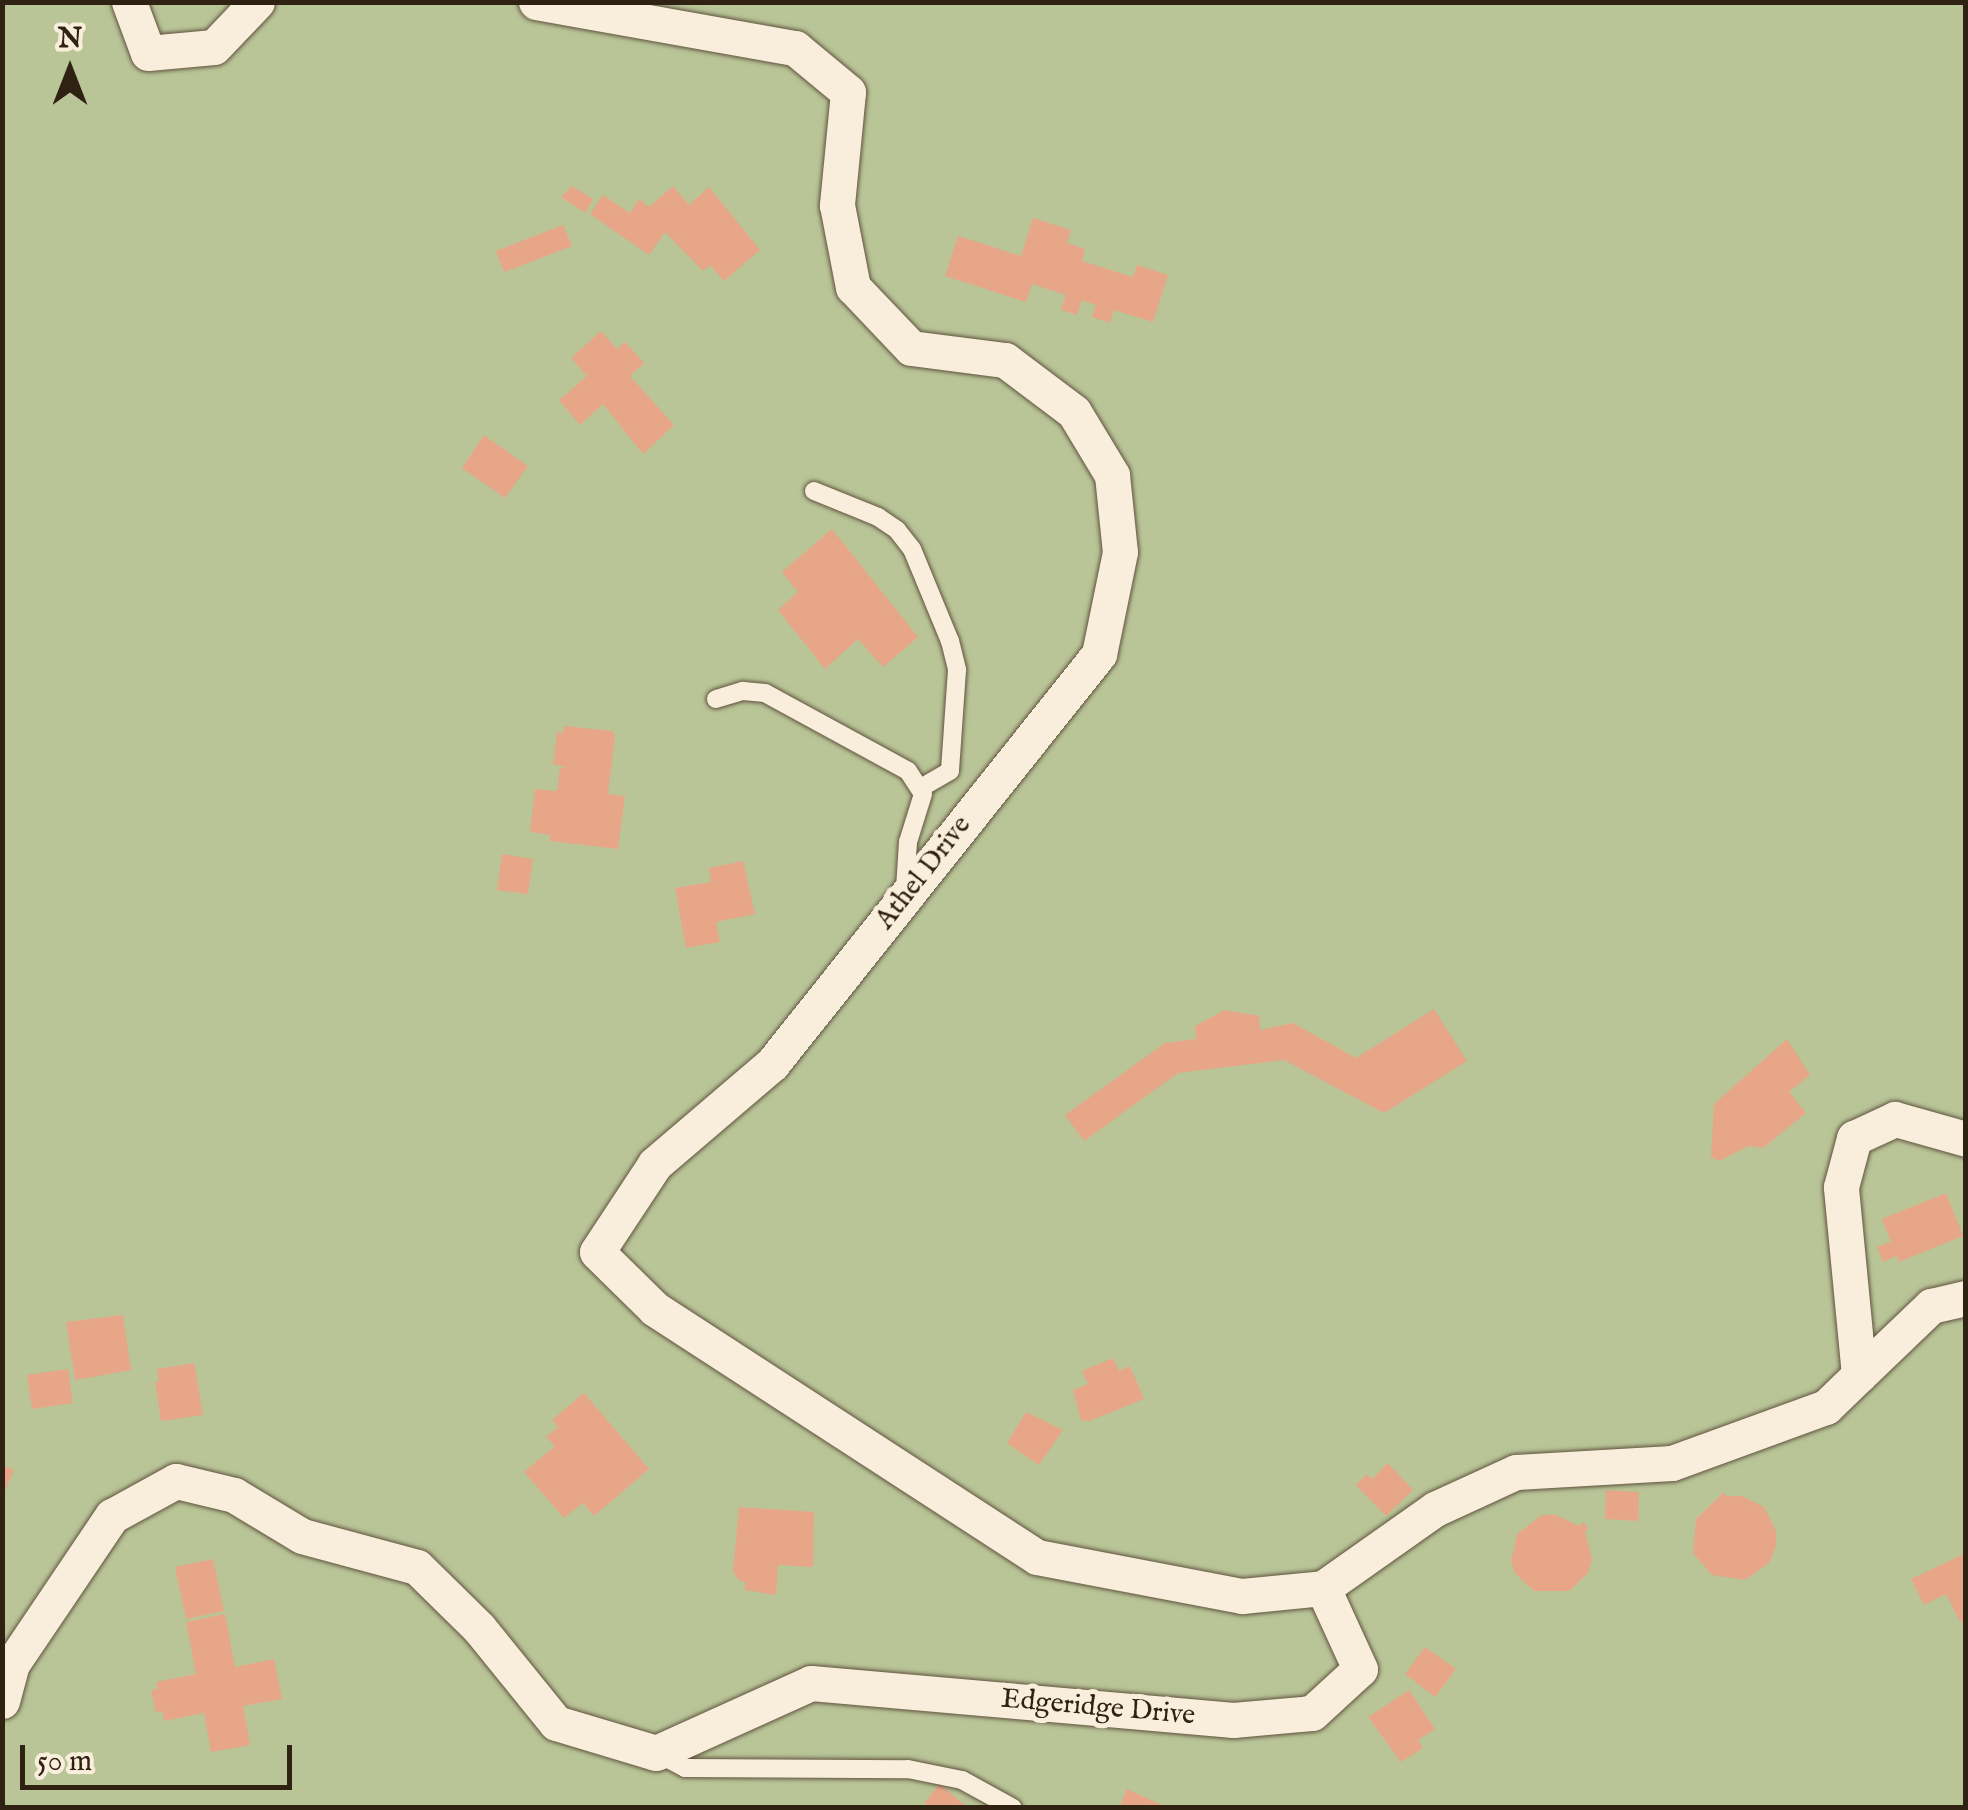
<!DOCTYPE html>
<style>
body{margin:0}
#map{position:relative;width:1968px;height:1810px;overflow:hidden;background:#f5e5c7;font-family:"IM FELL English",serif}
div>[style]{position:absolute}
.green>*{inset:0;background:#b9c597}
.building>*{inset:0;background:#e8a688}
.roads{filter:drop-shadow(0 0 2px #615340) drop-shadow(0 0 2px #615340)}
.service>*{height:18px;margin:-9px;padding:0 9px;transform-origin:9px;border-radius:9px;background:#f8eedb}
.minor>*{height:35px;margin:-17.5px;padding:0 17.5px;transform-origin:17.5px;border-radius:17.5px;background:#f8eedb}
span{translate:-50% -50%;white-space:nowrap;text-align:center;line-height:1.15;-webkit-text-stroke:10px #f8eedb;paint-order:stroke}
.street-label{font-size:28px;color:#302213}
.frame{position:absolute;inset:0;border:5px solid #302213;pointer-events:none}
.north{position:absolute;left:20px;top:20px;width:100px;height:100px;-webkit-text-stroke:8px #f8eedb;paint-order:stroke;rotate:0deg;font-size:28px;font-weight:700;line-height:40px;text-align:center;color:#302213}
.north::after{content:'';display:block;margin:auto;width:35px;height:45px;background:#302213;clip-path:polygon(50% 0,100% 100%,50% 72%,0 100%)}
.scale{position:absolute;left:20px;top:1745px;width:272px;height:45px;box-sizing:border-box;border:5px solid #302213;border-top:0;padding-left:12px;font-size:30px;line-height:35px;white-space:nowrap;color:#302213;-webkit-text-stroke:8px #f8eedb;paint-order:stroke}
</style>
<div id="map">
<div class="green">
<div style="clip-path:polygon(3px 3px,1965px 3px,1965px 1807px,3px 1807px)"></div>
</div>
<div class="building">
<div style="clip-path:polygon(572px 186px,593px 199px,585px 213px,561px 197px)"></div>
<div style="clip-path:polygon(673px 186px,689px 205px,709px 187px,760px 250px,724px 281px,710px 265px,703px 271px,665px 232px,649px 255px,590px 214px,603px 195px,630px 213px,639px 199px,649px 207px)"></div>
<div style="clip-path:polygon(1033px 218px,1071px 230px,1067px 243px,1085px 249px,1082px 261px,1133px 277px,1137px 265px,1168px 275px,1153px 322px,1114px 310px,1110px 323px,1092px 317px,1096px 305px,1082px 300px,1077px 315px,1061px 310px,1066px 295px,1032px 284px,1026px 302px,945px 276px,958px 236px,1021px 256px)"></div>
<div style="clip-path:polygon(563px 225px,572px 246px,504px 272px,496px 251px)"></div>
<div style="clip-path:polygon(601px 331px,617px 349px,625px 342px,644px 363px,630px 376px,674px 425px,643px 454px,603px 404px,580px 425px,559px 400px,587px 376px,571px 358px)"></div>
<div style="clip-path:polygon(484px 435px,528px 466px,505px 498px,462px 468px)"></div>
<div style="clip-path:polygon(832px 529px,918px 637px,883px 667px,858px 639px,825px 669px,778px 610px,798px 592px,782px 572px)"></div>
<div style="clip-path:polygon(564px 726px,612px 731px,615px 736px,608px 794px,625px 796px,618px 849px,550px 841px,550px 835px,530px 832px,535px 789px,557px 791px,560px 768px,567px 768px,553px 764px,557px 732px,563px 733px)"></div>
<div style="clip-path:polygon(502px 854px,533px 859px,528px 894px,497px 890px)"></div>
<div style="clip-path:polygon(743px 861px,755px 914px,716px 922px,720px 942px,686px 948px,675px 888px,711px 882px,709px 868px)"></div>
<div style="clip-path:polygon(1434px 1009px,1467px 1061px,1384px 1113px,1284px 1060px,1178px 1073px,1084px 1141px,1065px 1115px,1165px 1043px,1196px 1039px,1195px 1026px,1225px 1010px,1259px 1016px,1260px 1030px,1293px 1023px,1356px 1058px)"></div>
<div style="clip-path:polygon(1787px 1039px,1810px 1075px,1789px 1092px,1806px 1113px,1763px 1148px,1749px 1146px,1719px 1161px,1711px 1157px,1714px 1104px)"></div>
<div style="clip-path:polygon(1946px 1193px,1963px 1236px,1899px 1262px,1897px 1256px,1883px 1262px,1877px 1247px,1891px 1242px,1882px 1219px)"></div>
<div style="clip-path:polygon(123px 1315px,131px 1370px,75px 1380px,66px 1322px)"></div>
<div style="clip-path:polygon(1113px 1358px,1119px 1371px,1130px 1366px,1144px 1399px,1089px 1421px,1081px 1420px,1073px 1390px,1088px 1384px,1082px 1371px)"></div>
<div style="clip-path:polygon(194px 1363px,203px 1415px,161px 1421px,155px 1382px,159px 1381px,157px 1369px)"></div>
<div style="clip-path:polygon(68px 1369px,73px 1403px,32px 1409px,27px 1375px)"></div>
<div style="clip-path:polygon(584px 1393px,649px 1469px,594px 1516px,583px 1503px,564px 1518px,524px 1472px,555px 1446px,546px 1437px,558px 1427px,552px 1420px)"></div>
<div style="clip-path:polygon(1026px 1412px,1063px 1430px,1039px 1465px,1007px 1443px)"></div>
<div style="clip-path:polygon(1388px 1463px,1413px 1490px,1386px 1516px,1356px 1485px,1367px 1474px,1372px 1479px)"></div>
<div style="clip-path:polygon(2px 1465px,14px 1470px,2px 1498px)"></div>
<div style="clip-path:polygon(1606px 1490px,1639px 1492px,1638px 1521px,1605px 1519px)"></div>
<div style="clip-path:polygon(1724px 1492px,1726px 1496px,1742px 1496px,1764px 1507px,1776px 1531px,1776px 1546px,1769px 1563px,1745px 1580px,1712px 1575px,1693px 1553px,1696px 1519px)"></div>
<div style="clip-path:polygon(739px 1507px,814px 1512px,813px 1567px,778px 1565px,776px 1595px,745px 1590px,745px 1581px,739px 1581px,733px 1571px)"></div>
<div style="clip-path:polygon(1542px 1515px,1556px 1515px,1579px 1526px,1584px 1522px,1588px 1529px,1585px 1532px,1592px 1559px,1588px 1573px,1569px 1591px,1534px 1591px,1515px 1573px,1511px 1562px,1517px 1534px)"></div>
<div style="clip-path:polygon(1966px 1553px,1966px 1620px,1960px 1622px,1946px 1594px,1924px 1605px,1911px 1579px)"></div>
<div style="clip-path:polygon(213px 1559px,224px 1611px,186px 1619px,175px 1567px)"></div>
<div style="clip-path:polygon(225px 1614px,235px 1667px,274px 1659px,282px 1699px,243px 1706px,250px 1745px,211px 1752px,204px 1713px,164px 1721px,162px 1711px,156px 1713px,151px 1690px,158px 1689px,156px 1682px,196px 1674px,186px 1622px)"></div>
<div style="clip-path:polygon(1425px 1647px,1456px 1669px,1435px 1697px,1405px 1674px)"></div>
<div style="clip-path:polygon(1409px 1690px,1435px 1729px,1418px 1740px,1423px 1748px,1401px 1762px,1368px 1717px)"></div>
<div style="clip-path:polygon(940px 1784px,968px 1808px,926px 1808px,925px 1802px)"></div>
<div style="clip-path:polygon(1127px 1789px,1168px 1808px,1119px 1808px)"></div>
</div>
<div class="roads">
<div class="service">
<div style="left:814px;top:491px;width:69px;rotate:22.1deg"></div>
<div style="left:878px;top:517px;width:23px;rotate:34deg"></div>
<div style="left:897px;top:530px;width:24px;rotate:52deg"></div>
<div style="left:912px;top:549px;width:100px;rotate:67.6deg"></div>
<div style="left:950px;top:641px;width:30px;rotate:76deg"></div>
<div style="left:957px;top:670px;width:101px;rotate:94deg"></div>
<div style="left:950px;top:771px;width:34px;rotate:150deg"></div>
<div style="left:716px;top:699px;width:28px;rotate:-17deg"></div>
<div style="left:743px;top:691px;width:22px;rotate:5deg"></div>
<div style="left:765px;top:693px;width:163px;rotate:28.6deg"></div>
<div style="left:908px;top:771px;width:27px;rotate:57deg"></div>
<div style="left:923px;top:794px;width:50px;rotate:107.4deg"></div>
<div style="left:908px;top:842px;width:46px;rotate:93.7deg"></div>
<div style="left:657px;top:1753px;width:32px;rotate:28deg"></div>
<div style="left:685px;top:1768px;width:223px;rotate:0.3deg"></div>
<div style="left:908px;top:1769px;width:55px;rotate:11.5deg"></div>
<div style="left:962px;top:1780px;width:58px;rotate:28.8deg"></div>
</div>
<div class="minor">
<div style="left:129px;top:2px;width:54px;rotate:69.6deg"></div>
<div style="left:148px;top:53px;width:66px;rotate:-5.2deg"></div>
<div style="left:214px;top:47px;width:62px;rotate:-46.3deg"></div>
<div style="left:536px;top:2px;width:263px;rotate:10.1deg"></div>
<div style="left:795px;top:48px;width:69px;rotate:39.7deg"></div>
<div style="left:848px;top:92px;width:114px;rotate:95.6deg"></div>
<div style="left:837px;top:205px;width:84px;rotate:79deg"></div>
<div style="left:853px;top:287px;width:84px;rotate:46.4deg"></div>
<div style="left:911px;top:348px;width:95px;rotate:7.3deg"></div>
<div style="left:1005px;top:360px;width:86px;rotate:37deg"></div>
<div style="left:1074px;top:412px;width:74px;rotate:58.9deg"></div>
<div style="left:1112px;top:475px;width:77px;rotate:84.1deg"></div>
<div style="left:1120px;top:552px;width:104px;rotate:101.6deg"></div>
<div style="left:1099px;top:654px;width:524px;rotate:128.57deg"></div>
<div style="left:772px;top:1064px;width:154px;rotate:139.5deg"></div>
<div style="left:655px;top:1164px;width:105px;rotate:123.4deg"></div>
<div style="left:597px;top:1252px;width:81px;rotate:44.5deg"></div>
<div style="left:655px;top:1309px;width:455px;rotate:33deg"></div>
<div style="left:1037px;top:1557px;width:209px;rotate:10.8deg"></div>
<div style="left:1242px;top:1596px;width:81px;rotate:-5.6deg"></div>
<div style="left:1859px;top:1375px;width:100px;rotate:-43.8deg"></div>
<div style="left:1931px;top:1306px;width:36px;rotate:-13deg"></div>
<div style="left:2px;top:1701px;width:38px;rotate:-75deg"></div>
<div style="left:12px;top:1664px;width:179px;rotate:-56deg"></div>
<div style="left:112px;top:1516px;width:73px;rotate:-28.7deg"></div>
<div style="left:176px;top:1481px;width:60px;rotate:13.6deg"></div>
<div style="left:234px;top:1495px;width:79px;rotate:31.1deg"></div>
<div style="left:302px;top:1536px;width:119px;rotate:15.1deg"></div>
<div style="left:417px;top:1567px;width:87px;rotate:44.5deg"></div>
<div style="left:479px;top:1628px;width:122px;rotate:51deg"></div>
<div style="left:556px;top:1723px;width:104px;rotate:16.7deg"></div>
<div style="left:656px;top:1753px;width:170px;rotate:-24.3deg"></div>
<div style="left:811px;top:1683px;width:424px;rotate:5deg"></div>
<div style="left:1233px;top:1720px;width:79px;rotate:-5.1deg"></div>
<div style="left:1312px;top:1713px;width:65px;rotate:-42.5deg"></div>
<div style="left:1360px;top:1669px;width:89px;rotate:-114.6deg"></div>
<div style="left:1323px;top:1588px;width:137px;rotate:-35.2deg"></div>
<div style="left:1435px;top:1509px;width:89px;rotate:-24.6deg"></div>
<div style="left:1516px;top:1472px;width:156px;rotate:-3.3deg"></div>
<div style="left:1672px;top:1463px;width:164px;rotate:-20deg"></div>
<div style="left:1826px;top:1407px;width:46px;rotate:-44.1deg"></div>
<div style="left:1859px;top:1375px;width:189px;rotate:-95.5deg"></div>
<div style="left:1841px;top:1187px;width:51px;rotate:-75.1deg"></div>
<div style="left:1854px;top:1138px;width:45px;rotate:-24.9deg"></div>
<div style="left:1895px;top:1119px;width:74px;rotate:15.7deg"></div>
</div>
</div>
<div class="street-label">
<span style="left:924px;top:873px;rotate:-52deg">Athel Drive</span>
<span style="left:1098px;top:1708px;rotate:5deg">Edgeridge Drive</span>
</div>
<div class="frame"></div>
<div class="north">N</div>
<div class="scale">50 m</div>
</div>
